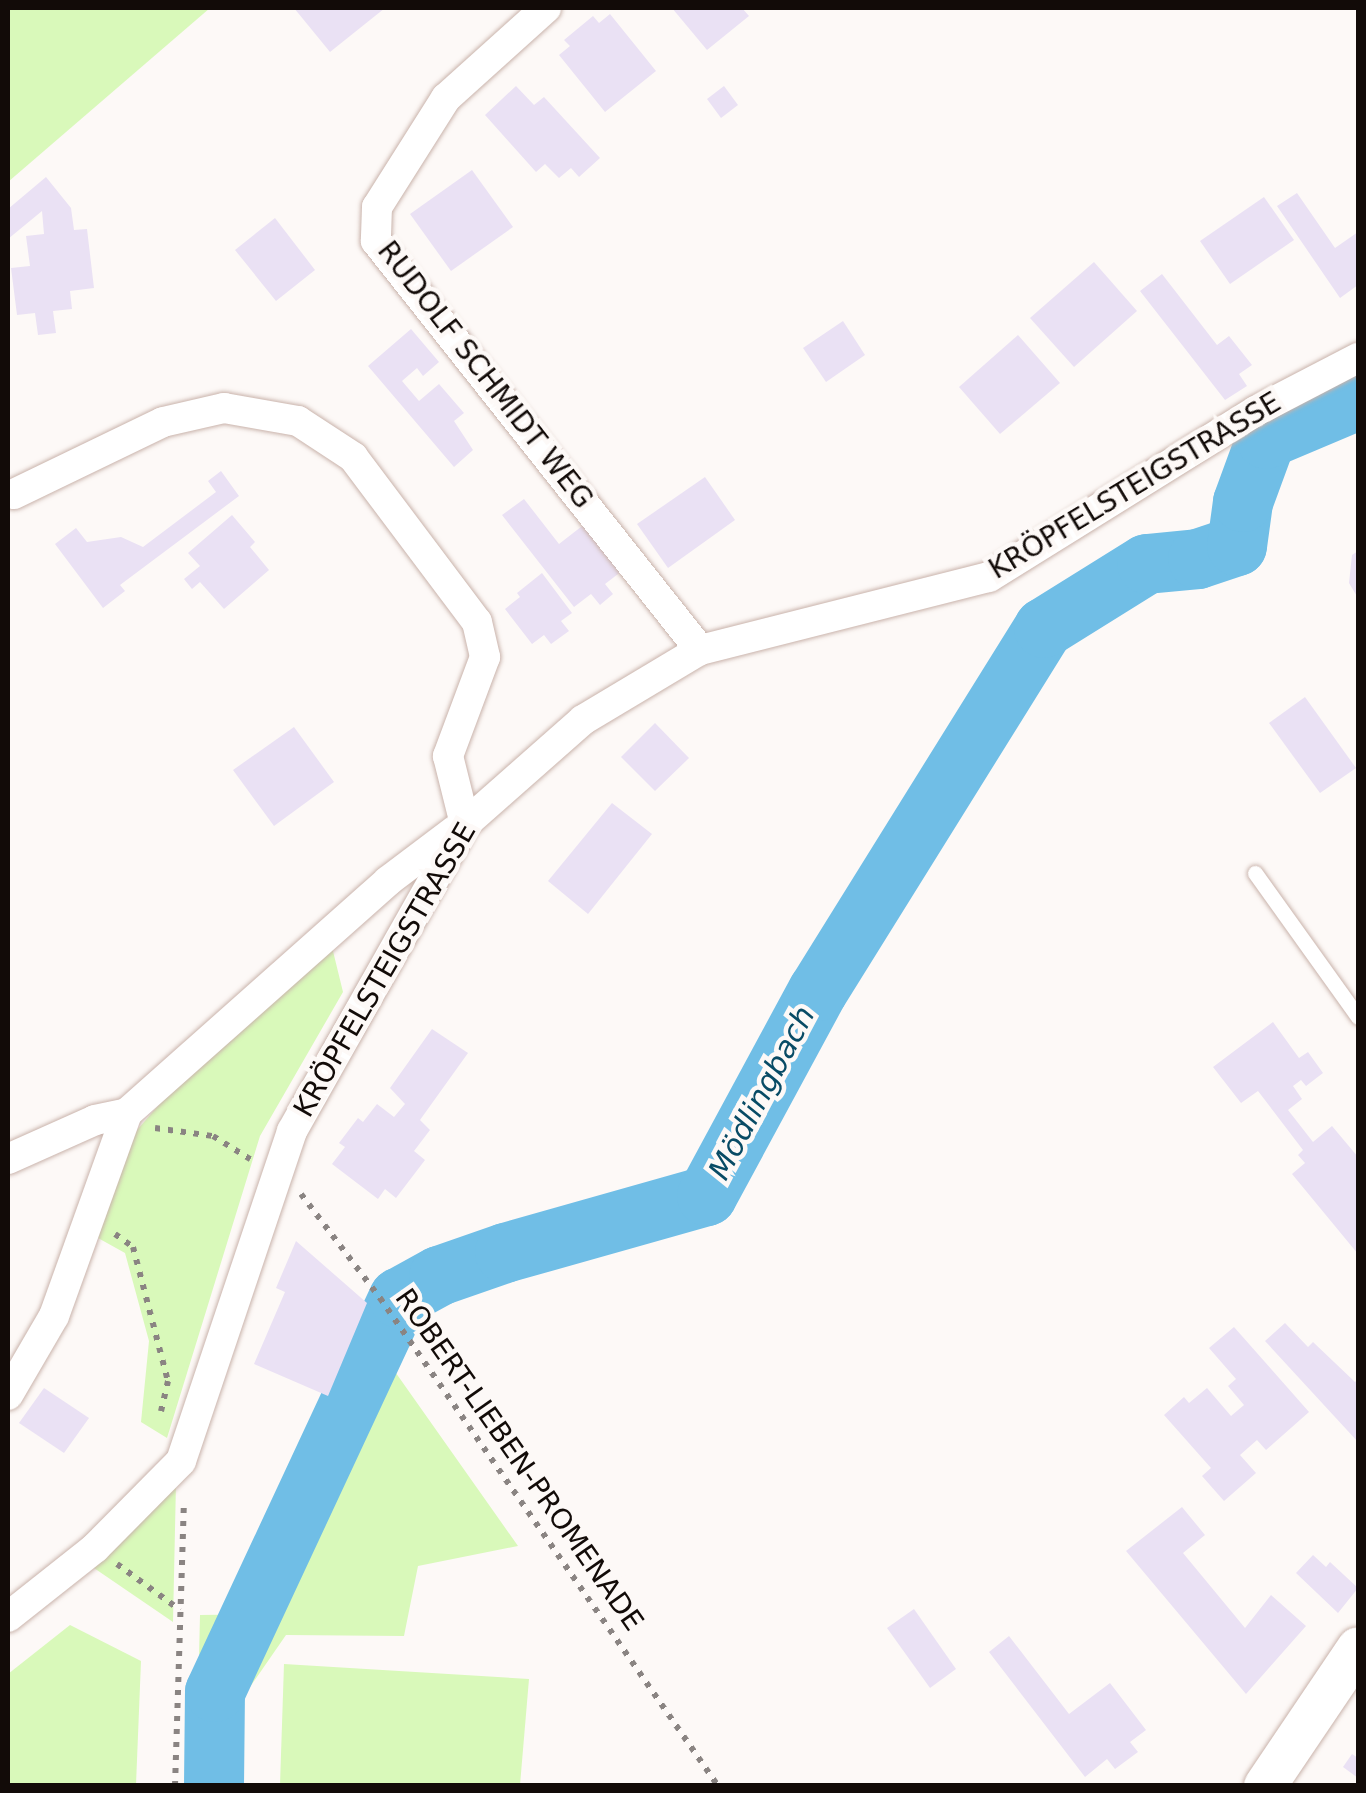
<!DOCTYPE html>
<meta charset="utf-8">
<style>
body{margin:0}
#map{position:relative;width:1366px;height:1793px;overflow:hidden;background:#fdf9f7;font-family:"DejaVu Sans",sans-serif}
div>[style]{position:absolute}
.green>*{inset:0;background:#d9f9ba}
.river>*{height:60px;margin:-30px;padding:0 30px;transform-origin:30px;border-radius:30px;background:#70bee6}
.building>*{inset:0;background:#eae1f4}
.path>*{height:6px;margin-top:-3px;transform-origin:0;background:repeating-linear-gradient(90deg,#8a8482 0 5px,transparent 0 13px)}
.roads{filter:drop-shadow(0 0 2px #c9b3ab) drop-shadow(0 0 2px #c9b3ab)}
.lane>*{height:15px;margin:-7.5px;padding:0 7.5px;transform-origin:7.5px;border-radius:7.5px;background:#fff}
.street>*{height:30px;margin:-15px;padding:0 15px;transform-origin:15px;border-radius:15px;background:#fff}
.secondary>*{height:42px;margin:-21px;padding:0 21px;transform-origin:21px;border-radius:21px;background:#fff}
span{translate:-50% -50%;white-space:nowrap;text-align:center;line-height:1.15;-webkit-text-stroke:9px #fdf9f7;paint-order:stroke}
.street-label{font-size:28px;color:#120b08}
.water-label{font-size:30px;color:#084b65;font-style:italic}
.frame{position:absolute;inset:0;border:10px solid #120b08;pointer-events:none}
</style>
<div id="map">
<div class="green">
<div style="clip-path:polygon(8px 8px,210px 8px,8px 182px)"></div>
<div style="clip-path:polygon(332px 947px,343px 992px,260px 1136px,167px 1438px,141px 1422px,149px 1341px,125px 1253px,98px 1238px,131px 1137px,183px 1077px)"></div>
<div style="clip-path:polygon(391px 1366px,518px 1546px,418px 1566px,404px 1636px,286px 1635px,243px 1697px,244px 1785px,196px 1785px,200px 1615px,270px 1614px)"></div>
<div style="clip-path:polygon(176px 1483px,173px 1622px,91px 1566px)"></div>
<div style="clip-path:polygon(70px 1625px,141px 1661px,136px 1785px,8px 1785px,8px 1674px)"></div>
<div style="clip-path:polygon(284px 1664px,529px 1679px,520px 1785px,280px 1785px)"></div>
</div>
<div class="river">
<div style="left:214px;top:1786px;width:94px;rotate:-89.4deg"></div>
<div style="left:215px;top:1692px;width:435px;rotate:-65deg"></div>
<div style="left:399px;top:1298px;width:46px;rotate:-28.8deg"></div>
<div style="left:439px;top:1276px;width:70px;rotate:-19.2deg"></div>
<div style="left:505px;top:1253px;width:210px;rotate:-15.8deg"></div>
<div style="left:707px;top:1196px;width:233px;rotate:-61.6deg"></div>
<div style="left:818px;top:991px;width:428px;rotate:-58.1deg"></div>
<div style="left:1044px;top:628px;width:121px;rotate:-31.9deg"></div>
<div style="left:1147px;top:564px;width:51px;rotate:-5.6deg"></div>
<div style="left:1198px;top:559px;width:41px;rotate:-18.4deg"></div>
<div style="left:1237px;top:546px;width:44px;rotate:-82.2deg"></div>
<div style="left:1243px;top:502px;width:67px;rotate:-69.9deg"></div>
<div style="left:1266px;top:439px;width:100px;rotate:-23deg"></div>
</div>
<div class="building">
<div style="clip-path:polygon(294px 8px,385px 8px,330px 52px)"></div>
<div style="clip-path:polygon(672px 8px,742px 8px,749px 16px,707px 50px)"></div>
<div style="clip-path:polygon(610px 14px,656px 71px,605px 112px,559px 55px,570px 46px,564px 40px,593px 16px,599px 23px)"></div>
<div style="clip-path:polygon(516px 86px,534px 105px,544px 97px,600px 158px,579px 177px,571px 168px,559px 178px,545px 164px,536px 172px,485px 115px)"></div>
<div style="clip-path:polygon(724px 86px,738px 105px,721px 118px,707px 99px)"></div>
<div style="clip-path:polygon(472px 170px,513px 227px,451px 271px,410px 214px)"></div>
<div style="clip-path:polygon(46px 177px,71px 208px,74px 230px,87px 229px,94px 288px,70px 291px,72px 309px,53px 311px,56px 333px,38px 335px,35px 313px,17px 315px,11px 268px,30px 266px,26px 236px,44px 234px,42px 211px,8px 239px,8px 209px)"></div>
<div style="clip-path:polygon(1297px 193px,1335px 248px,1358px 232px,1358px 285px,1340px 298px,1277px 206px)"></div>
<div style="clip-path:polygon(1264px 197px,1294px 240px,1230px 284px,1200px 241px)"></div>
<div style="clip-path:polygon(275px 218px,315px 270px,276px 301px,235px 250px)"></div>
<div style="clip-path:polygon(1094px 262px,1137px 311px,1074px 367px,1030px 318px)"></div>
<div style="clip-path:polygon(1162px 274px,1217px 345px,1229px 336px,1252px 365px,1239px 374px,1247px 386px,1225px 400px,1140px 291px)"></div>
<div style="clip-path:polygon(843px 321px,865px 355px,826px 382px,803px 348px)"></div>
<div style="clip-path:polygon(411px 329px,439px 362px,423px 376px,417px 368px,402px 381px,419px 401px,439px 384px,464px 413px,454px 421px,473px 450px,454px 467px,368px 366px)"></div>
<div style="clip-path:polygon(1018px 335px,1060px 383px,1000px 434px,959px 387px)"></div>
<div style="clip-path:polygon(221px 471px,239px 496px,120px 585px,125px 591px,103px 608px,55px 544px,76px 528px,87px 542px,121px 537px,143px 547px,216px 492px,208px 481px)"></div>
<div style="clip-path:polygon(705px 477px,735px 520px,668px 568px,637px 524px)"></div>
<div style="clip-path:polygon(524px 499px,559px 544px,586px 523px,622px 571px,605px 584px,613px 594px,600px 605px,591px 594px,574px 607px,502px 515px)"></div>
<div style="clip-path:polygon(232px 515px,255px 542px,250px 547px,269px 570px,224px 609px,200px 582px,192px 589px,184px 579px,200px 566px,188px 553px)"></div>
<div style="clip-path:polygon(1358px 551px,1358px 598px,1349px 583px,1352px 555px)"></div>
<div style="clip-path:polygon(542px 573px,572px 613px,561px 621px,569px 631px,551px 644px,544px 635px,532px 644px,505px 609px,520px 597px,517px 593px)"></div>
<div style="clip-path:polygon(1305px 697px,1356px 768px,1320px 793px,1269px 723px)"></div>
<div style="clip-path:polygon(655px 723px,689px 758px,655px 791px,621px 757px)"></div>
<div style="clip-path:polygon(294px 727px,334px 782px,274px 826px,233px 770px)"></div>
<div style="clip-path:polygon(612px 803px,652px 834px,588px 914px,548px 881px)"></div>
<div style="clip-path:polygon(1273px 1022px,1299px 1058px,1308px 1052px,1323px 1073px,1306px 1086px,1301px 1080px,1293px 1086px,1302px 1099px,1288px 1110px,1313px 1142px,1332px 1126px,1358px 1157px,1358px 1254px,1292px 1174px,1305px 1163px,1298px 1155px,1303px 1150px,1258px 1091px,1241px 1103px,1213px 1067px)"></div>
<div style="clip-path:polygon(432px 1029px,468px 1053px,420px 1120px,430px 1130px,414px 1151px,425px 1160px,396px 1198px,385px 1189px,378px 1199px,332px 1164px,345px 1147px,339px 1143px,358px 1118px,363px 1122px,377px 1104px,394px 1117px,405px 1104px,390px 1088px)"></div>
<div style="clip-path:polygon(296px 1241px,367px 1303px,328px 1396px,254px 1364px,285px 1292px,276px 1288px)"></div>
<div style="clip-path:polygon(1285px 1323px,1308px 1347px,1313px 1342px,1355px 1382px,1358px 1379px,1358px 1442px,1265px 1341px)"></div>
<div style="clip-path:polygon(1234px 1327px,1309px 1412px,1266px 1450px,1257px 1440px,1240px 1455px,1256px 1473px,1224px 1501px,1202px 1476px,1211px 1468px,1164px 1415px,1184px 1397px,1189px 1403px,1207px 1388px,1231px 1416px,1244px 1405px,1228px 1386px,1236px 1379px,1209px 1348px)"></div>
<div style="clip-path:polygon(44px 1388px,89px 1418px,64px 1453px,19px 1423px)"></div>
<div style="clip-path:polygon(1182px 1507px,1205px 1535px,1183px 1553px,1245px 1628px,1271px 1595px,1306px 1626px,1246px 1694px,1126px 1551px)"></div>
<div style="clip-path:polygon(1313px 1555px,1326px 1567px,1330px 1562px,1358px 1588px,1338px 1613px,1296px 1573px)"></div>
<div style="clip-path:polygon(914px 1609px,956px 1669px,930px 1688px,887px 1628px)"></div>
<div style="clip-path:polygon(1009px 1636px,1069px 1714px,1110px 1683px,1146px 1730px,1130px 1742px,1138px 1752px,1115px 1769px,1107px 1759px,1085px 1777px,989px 1652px)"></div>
<div style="clip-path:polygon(1352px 1754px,1358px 1758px,1358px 1778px,1343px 1767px)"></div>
</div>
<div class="path">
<div style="left:155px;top:1128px;width:59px;rotate:7.9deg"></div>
<div style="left:213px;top:1136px;width:44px;rotate:31.9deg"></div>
<div style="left:301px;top:1194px;width:131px;rotate:52.8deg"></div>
<div style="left:380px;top:1298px;width:594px;rotate:55.29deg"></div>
<div style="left:115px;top:1234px;width:22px;rotate:36deg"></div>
<div style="left:133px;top:1247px;width:138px;rotate:75.4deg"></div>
<div style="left:168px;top:1381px;width:31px;rotate:103deg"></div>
<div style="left:117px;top:1564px;width:78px;rotate:36.1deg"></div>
<div style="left:175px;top:1786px;width:284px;rotate:-88.2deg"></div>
</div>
<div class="roads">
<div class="lane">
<div style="left:1255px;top:873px;width:177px;rotate:54.4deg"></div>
</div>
<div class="street">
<div style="left:546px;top:8px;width:135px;rotate:138deg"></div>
<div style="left:446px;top:98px;width:129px;rotate:122.3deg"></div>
<div style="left:377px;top:207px;width:34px;rotate:92deg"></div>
<div style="left:376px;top:241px;width:522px;rotate:51.61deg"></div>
<div style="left:14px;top:494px;width:165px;rotate:-25.8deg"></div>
<div style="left:163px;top:422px;width:63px;rotate:-12.9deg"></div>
<div style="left:224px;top:408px;width:75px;rotate:10deg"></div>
<div style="left:298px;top:421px;width:66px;rotate:33.2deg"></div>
<div style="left:353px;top:457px;width:206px;rotate:53.1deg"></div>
<div style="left:477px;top:622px;width:36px;rotate:77deg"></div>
<div style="left:485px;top:657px;width:106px;rotate:110.5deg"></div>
<div style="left:448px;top:756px;width:70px;rotate:76deg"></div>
<div style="left:8px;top:1159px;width:95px;rotate:-24.1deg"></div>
<div style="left:95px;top:1120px;width:33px;rotate:-12deg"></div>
<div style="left:127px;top:1113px;width:349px;rotate:-41.6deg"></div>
<div style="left:388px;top:881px;width:83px;rotate:-37.1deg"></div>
<div style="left:8px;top:1395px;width:91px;rotate:-59.8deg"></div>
<div style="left:54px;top:1316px;width:216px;rotate:-70.2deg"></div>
<div style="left:8px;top:1617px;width:111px;rotate:-38.4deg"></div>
<div style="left:95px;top:1548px;width:122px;rotate:-45.3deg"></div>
<div style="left:181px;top:1461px;width:348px;rotate:-71.4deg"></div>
<div style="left:292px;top:1131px;width:352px;rotate:-60.6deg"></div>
<div style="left:465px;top:824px;width:157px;rotate:-41.4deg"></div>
<div style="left:583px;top:720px;width:136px;rotate:-30.9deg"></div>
<div style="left:700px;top:650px;width:298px;rotate:-14.2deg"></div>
<div style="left:989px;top:577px;width:314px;rotate:-31.9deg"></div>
<div style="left:1256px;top:411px;width:115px;rotate:-27.5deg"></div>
</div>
<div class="secondary">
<div style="left:1265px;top:1786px;width:166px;rotate:-56deg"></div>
</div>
</div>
<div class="street-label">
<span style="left:485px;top:375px;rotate:52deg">RUDOLF SCHMIDT WEG</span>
<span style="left:1135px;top:486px;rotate:-31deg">KRÖPFELSTEIGSTRASSE</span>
<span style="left:385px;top:970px;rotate:-60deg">KRÖPFELSTEIGSTRASSE</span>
<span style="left:519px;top:1460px;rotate:55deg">ROBERT-LIEBEN-PROMENADE</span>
</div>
<div class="water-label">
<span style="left:762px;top:1093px;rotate:-62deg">Mödlingbach</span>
</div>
<div class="frame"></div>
</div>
